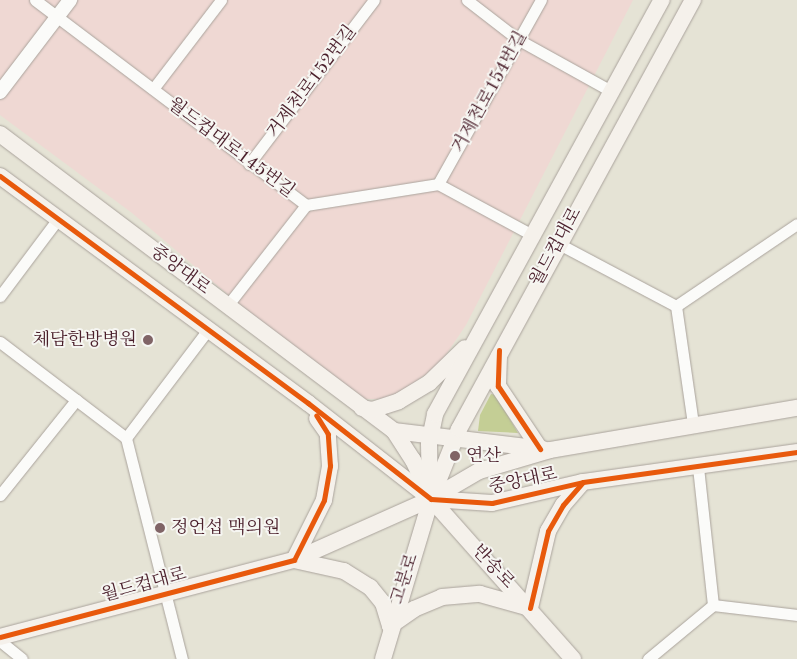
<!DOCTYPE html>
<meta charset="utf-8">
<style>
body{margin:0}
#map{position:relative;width:797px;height:659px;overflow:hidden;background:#e5e3d5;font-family:"Old Standard TT","Noto Serif KR",serif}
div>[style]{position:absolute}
.built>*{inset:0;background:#efd8d3}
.green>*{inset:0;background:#c4ce95}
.roads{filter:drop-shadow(0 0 1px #aaa39c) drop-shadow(0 0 1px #aaa39c)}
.minor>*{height:11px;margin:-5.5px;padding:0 5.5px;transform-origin:5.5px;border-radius:5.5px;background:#fbfbf9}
.tertiary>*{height:14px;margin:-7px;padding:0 7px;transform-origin:7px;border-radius:7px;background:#fbfbf9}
.secondary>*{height:16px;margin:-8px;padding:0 8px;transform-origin:8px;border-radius:8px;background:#f5f1eb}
.cycleway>*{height:5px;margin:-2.5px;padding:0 2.5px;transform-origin:2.5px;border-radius:2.5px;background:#e8590c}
.dots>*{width:14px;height:14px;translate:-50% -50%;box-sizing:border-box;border:2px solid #f6f6f2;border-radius:50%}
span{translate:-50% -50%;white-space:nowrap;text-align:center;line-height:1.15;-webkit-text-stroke:4px #f6f6f2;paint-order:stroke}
.street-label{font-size:18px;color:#4a1f2b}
.poi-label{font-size:18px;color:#4a1f2b}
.right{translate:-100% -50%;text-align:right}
.left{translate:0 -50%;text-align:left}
</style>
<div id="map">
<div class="built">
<div style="clip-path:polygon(0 0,633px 0,466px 325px,439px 365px,403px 391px,384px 399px,361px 399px,286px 344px,132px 213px,0 115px)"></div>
</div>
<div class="green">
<div style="clip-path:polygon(491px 394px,496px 395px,518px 433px,478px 431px,480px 415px)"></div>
</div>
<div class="roads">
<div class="minor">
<div style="left:35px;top:0;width:340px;rotate:37.1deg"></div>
<div style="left:306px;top:205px;width:134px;rotate:-9deg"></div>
<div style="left:438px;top:184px;width:109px;rotate:28.4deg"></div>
<div style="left:467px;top:0;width:66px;rotate:37.6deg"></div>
<div style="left:519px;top:40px;width:107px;rotate:29deg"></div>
<div style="left:153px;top:89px;width:112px;rotate:-52.6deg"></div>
<div style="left:249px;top:164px;width:206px;rotate:-52.7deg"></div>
<div style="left:438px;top:184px;width:211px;rotate:-60.8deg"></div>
<div style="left:559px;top:244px;width:132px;rotate:27.9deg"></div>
<div style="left:676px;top:306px;width:119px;rotate:81.8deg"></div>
<div style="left:0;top:296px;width:95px;rotate:-53.1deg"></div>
<div style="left:227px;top:306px;width:128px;rotate:-52deg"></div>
<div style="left:676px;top:306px;width:146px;rotate:-34.1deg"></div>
<div style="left:0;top:342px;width:158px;rotate:37.3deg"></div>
<div style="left:126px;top:438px;width:228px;rotate:75.8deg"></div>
<div style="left:126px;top:438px;width:134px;rotate:-52.9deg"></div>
<div style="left:698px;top:467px;width:139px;rotate:83.8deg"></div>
<div style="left:0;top:495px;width:122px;rotate:-51.3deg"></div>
<div style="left:713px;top:605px;width:85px;rotate:6.8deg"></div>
<div style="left:0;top:641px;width:28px;rotate:39deg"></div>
<div style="left:648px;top:659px;width:85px;rotate:-39.7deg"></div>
</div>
<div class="tertiary">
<div style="left:0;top:92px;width:116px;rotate:-52.7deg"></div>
</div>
<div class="secondary">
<div style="left:0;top:134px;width:493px;rotate:37deg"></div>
<div style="left:394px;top:431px;width:35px;rotate:57deg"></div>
<div style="left:413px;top:460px;width:43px;rotate:65.2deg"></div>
<div style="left:431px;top:499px;width:214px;rotate:48.4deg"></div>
<div style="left:0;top:176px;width:383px;rotate:36.4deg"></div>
<div style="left:308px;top:403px;width:156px;rotate:38deg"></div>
<div style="left:431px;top:499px;width:61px;rotate:3.8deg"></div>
<div style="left:492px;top:503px;width:93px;rotate:-13deg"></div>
<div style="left:583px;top:482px;width:216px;rotate:-8deg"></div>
<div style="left:499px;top:356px;width:30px;rotate:92deg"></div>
<div style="left:498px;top:386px;width:76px;rotate:56.3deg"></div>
<div style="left:362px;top:408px;width:10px;rotate:11deg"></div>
<div style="left:372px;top:410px;width:28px;rotate:-18deg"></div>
<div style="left:399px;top:401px;width:35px;rotate:-31deg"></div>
<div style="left:429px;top:383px;width:50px;rotate:-44.2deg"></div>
<div style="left:394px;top:431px;width:150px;rotate:6.9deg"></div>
<div style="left:430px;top:492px;width:49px;rotate:-91.2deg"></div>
<div style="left:429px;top:443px;width:30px;rotate:-78deg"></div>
<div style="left:435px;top:414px;width:472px;rotate:-61.3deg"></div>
<div style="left:294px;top:560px;width:67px;rotate:-63.4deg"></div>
<div style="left:324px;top:500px;width:35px;rotate:-80deg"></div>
<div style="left:330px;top:466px;width:32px;rotate:-94deg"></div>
<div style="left:328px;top:434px;width:19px;rotate:-125deg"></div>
<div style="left:294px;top:560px;width:51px;rotate:12.4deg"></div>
<div style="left:344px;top:571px;width:31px;rotate:32deg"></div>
<div style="left:370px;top:587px;width:21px;rotate:51deg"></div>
<div style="left:383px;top:603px;width:24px;rotate:73deg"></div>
<div style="left:390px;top:626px;width:29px;rotate:-35deg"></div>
<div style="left:414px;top:609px;width:30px;rotate:-23deg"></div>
<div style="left:442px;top:597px;width:38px;rotate:-5deg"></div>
<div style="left:480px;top:594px;width:52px;rotate:15.6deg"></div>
<div style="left:530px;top:608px;width:79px;rotate:-76.8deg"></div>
<div style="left:548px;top:531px;width:30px;rotate:-60deg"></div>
<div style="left:563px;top:505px;width:30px;rotate:-49deg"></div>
<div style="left:0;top:637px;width:304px;rotate:-14.7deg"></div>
<div style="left:294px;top:560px;width:150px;rotate:-24deg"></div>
<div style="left:431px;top:499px;width:56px;rotate:-30.3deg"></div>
<div style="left:479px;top:471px;width:74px;rotate:-16.5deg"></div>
<div style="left:550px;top:450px;width:251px;rotate:-9.7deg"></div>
<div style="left:383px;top:659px;width:167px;rotate:-73.3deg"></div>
<div style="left:431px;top:499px;width:75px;rotate:-68.2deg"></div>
<div style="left:459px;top:429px;width:489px;rotate:-61.4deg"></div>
</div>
</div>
<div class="cycleway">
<div style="left:0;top:176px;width:383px;rotate:36.4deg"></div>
<div style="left:308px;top:403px;width:156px;rotate:38deg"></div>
<div style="left:431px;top:499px;width:61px;rotate:3.8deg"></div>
<div style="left:492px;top:503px;width:93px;rotate:-13deg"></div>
<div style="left:583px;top:482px;width:216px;rotate:-8deg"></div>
<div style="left:499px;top:350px;width:36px;rotate:92deg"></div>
<div style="left:498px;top:386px;width:76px;rotate:56.3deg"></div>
<div style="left:530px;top:608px;width:79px;rotate:-76.8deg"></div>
<div style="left:548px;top:531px;width:30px;rotate:-60deg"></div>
<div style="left:563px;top:505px;width:30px;rotate:-49deg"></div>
<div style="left:0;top:637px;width:304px;rotate:-14.7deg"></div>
<div style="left:294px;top:560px;width:67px;rotate:-63.4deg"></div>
<div style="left:324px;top:500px;width:35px;rotate:-80deg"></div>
<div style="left:330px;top:466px;width:32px;rotate:-94deg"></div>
<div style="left:328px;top:434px;width:22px;rotate:-122deg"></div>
</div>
<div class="dots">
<div style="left:148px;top:340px;background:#806466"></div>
<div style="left:455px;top:456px;background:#806466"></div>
<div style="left:160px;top:528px;background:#806466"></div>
</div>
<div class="street-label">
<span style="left:312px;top:82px;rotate:-53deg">거제천로152번길</span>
<span style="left:490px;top:92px;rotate:-61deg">거제천로154번길</span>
<span style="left:231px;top:148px;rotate:37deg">월드컵대로145번길</span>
<span style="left:556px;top:247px;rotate:-61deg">월드컵대로</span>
<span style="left:180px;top:270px;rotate:37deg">중앙대로</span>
<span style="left:523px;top:481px;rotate:-12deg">중앙대로</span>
<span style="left:493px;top:567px;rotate:47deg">반송로</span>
<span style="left:405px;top:579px;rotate:-72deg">고분로</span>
<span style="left:144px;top:585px;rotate:-15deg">월드컵대로</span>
</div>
<div class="poi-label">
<span class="right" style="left:137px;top:340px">체담한방병원</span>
<span class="left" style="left:466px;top:456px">연산</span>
<span class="left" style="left:171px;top:528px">정언섭 맥의원</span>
</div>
</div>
